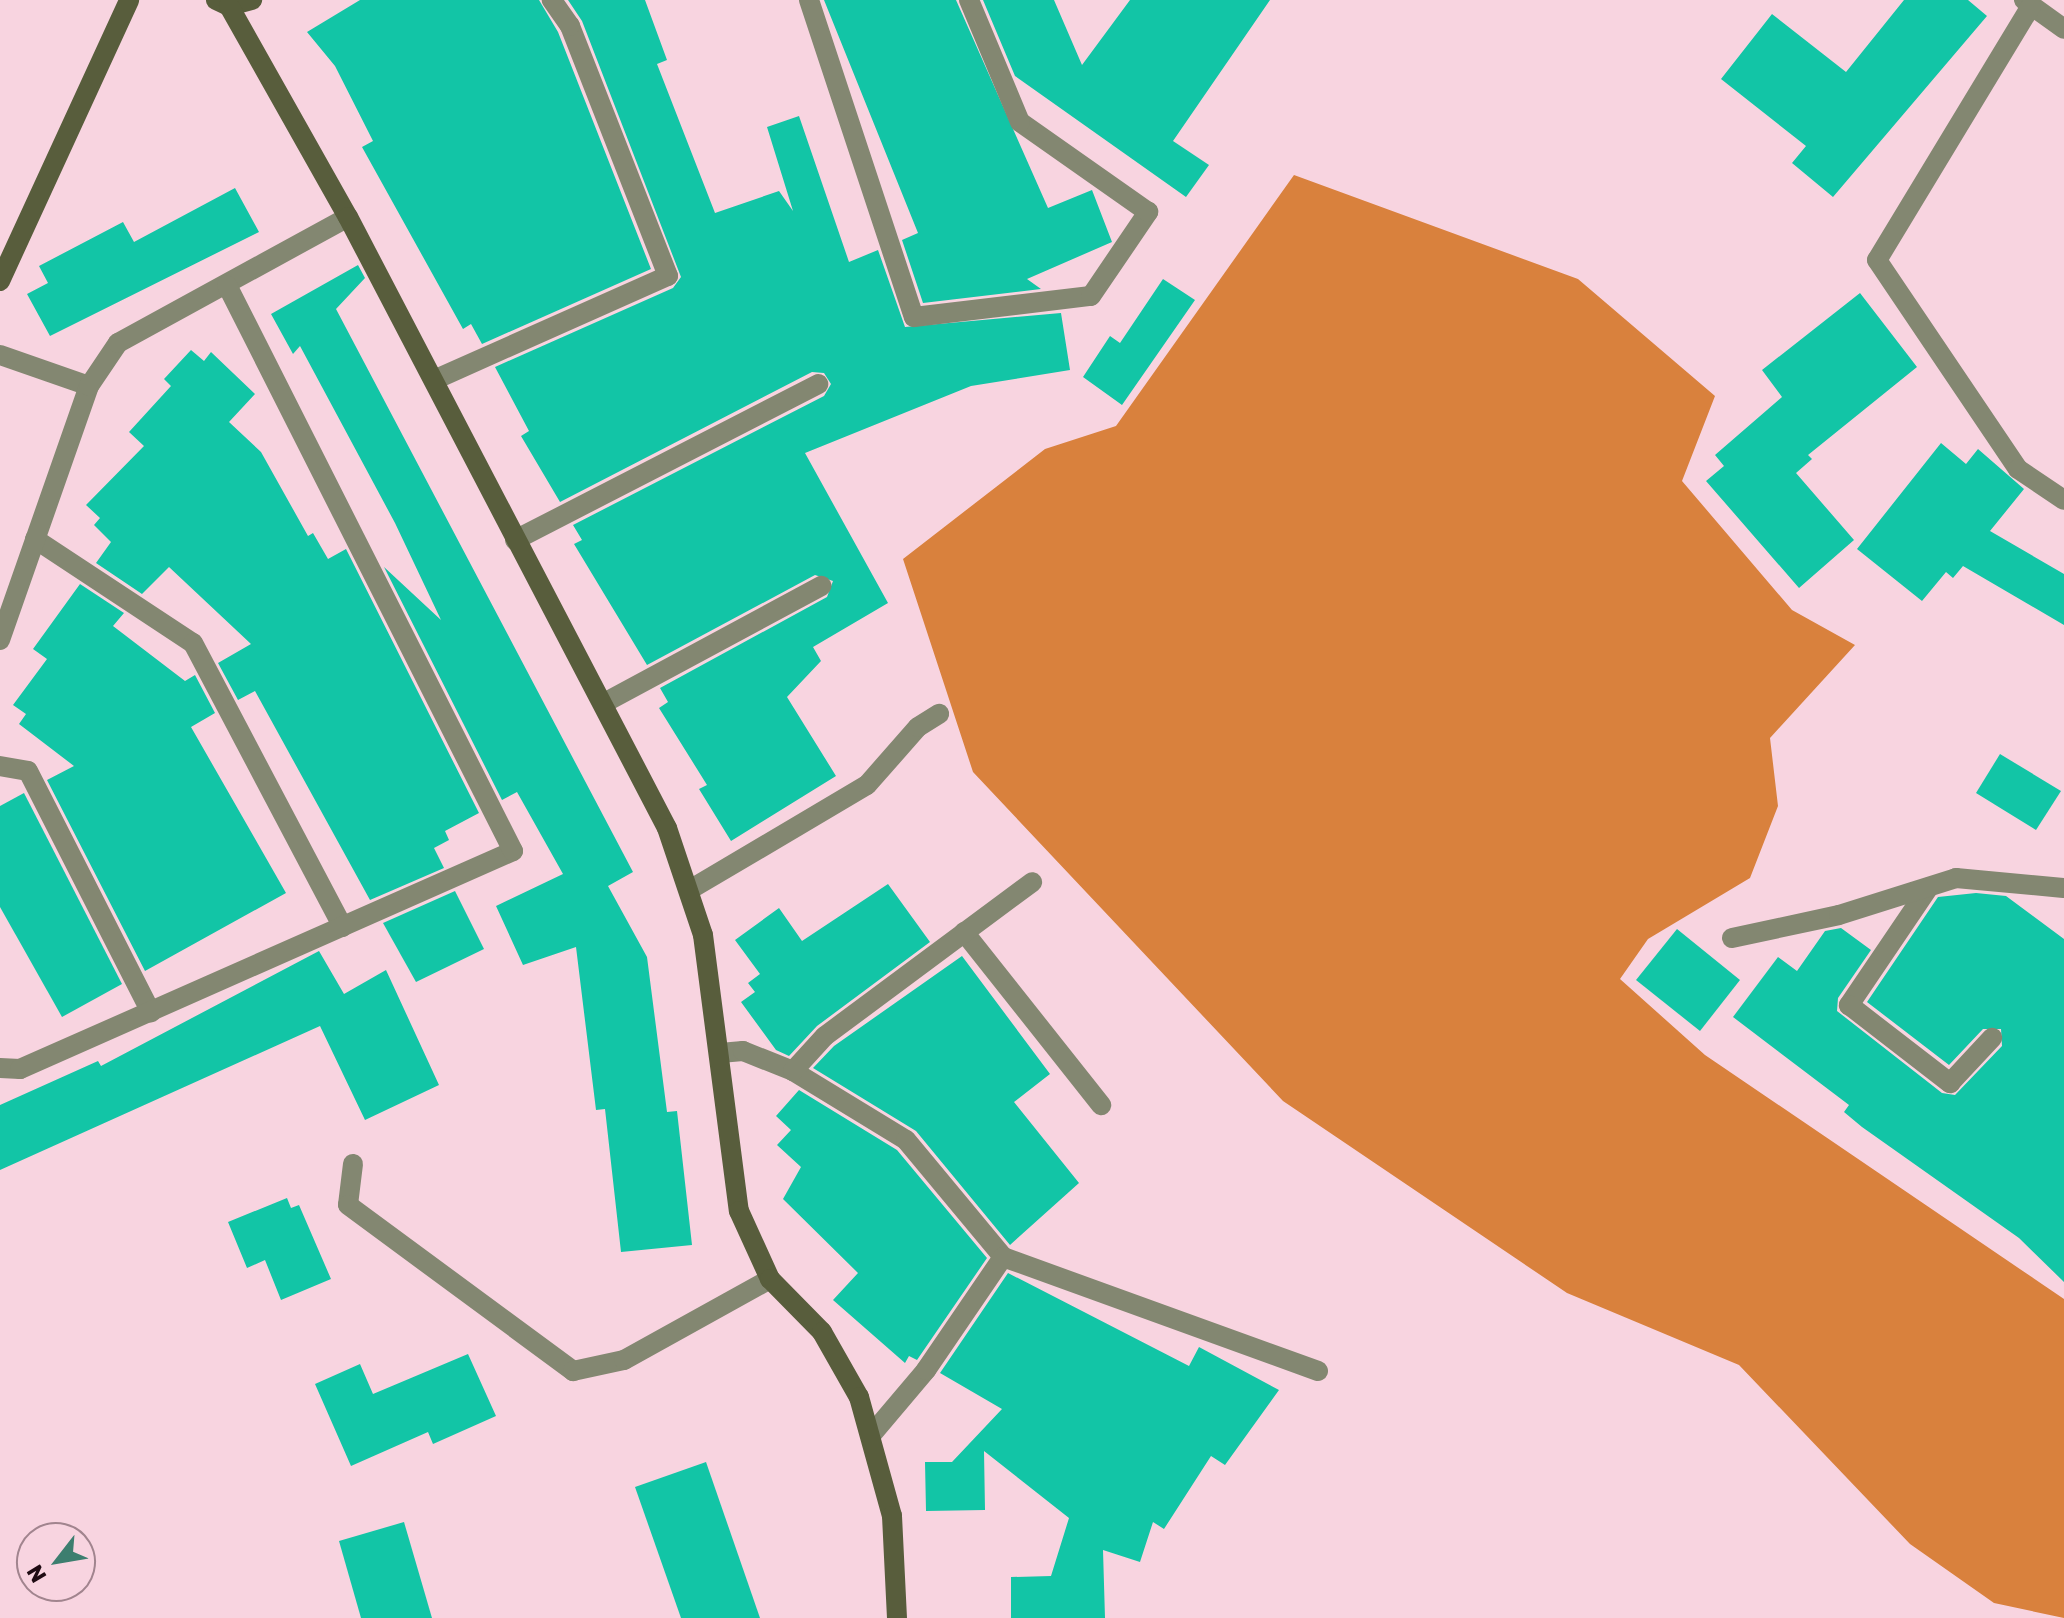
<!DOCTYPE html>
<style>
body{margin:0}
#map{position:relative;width:2064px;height:1618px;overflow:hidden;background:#f8d4e0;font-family:Rubik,sans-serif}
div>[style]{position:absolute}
.forest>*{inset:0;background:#d9813d}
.building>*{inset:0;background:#12c5a6}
.lane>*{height:20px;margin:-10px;padding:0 10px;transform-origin:10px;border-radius:10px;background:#838771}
.street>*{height:20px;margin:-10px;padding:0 10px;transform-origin:10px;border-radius:10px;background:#838771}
.secondary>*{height:20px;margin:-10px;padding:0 10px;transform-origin:10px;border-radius:10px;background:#585d3c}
span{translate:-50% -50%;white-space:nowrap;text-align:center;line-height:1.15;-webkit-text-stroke:8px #f8d4e0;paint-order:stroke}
.north{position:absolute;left:16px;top:1522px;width:80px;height:80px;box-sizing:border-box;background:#f8d4e0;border:2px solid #a1848e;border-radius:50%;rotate:239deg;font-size:22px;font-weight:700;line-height:32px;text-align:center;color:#1f0b13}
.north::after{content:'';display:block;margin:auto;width:28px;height:36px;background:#3d7e6f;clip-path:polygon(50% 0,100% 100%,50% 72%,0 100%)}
</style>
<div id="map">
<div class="forest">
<div style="clip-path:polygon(1294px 175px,1578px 279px,1715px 396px,1682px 481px,1792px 610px,1855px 645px,1770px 738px,1778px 806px,1750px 878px,1648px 939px,1620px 979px,1705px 1055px,2064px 1299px,2064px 1618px,1994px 1603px,1910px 1544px,1739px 1365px,1567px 1293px,1283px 1101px,973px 772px,903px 559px,1045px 449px,1116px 426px)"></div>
</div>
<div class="building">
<div style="clip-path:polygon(360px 0,539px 0,558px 32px,651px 269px,482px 344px,471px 324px,463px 329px,362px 147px,373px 141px,335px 66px,307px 32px)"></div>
<div style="clip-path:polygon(568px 0,645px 0,667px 60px,657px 64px,715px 213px,779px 191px,793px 211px,767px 127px,799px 116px,849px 262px,878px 250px,905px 327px,1061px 313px,1070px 370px,971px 386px,805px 453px,888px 603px,813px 647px,821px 661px,787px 697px,836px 776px,731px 841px,699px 789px,707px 785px,659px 708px,668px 702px,660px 688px,827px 597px,833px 581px,815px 575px,647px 665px,574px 544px,582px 540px,573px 525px,824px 396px,831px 384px,824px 373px,812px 372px,560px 502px,521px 436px,529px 431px,495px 367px,673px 288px,681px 277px,582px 21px)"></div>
<div style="clip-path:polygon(824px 0,956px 0,1048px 208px,1092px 190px,1112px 242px,1027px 279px,1041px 289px,923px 303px,902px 240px,918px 233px)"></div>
<div style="clip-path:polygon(983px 0,1054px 0,1082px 65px,1130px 0,1270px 0,1173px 141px,1209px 165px,1186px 197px,1015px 76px)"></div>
<div style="clip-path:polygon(1904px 0,1968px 0,1987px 16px,1833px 197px,1792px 163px,1806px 146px,1721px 79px,1772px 14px,1846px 72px)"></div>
<div style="clip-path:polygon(235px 188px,259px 232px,50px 336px,27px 294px,48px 283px,39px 266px,123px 222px,134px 242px)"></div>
<div style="clip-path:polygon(358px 265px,365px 278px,336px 309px,633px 872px,608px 886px,647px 957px,667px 1112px,677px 1111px,692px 1245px,621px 1252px,605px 1109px,596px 1110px,576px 947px,523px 965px,496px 906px,563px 874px,517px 792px,502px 800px,384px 567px,441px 620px,395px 523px,300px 346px,293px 354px,271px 314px)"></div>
<div style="clip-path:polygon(1163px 279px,1195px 300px,1122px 405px,1083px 377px,1110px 336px,1120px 343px)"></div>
<div style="clip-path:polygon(1860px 293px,1917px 367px,1808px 455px,1812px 459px,1796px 473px,1854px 540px,1799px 588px,1706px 481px,1724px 466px,1715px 455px,1782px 397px,1762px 370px)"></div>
<div style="clip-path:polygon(191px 350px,204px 361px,211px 352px,255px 394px,229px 422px,261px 452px,308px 536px,313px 533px,328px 559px,346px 549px,479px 813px,445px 831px,449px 840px,434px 848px,444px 868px,370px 900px,255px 691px,238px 700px,218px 663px,251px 644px,169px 567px,142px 594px,96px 563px,111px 542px,94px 525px,100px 518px,86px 505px,144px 446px,129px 432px,171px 386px,164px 379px)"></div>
<div style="clip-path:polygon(1941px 443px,1966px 464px,1978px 449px,2024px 489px,1990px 531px,2064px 574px,2064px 625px,1963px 566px,1953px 578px,1946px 572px,1922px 601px,1857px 549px)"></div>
<div style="clip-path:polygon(80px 584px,124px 613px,113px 626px,185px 681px,195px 675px,215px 713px,191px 727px,286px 893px,145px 971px,47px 780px,74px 766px,19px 724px,26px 714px,13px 705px,47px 659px,33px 649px)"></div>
<div style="clip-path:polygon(2000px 754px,2061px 791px,2036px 830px,1976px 793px)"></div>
<div style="clip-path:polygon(24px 793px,122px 984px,62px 1017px,0 907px,0 806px)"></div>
<div style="clip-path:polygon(888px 884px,930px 942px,817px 1026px,789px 1056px,776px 1050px,741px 1002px,755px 992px,748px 983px,760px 974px,735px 940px,779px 908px,802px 941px)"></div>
<div style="clip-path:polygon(455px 891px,484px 949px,416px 982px,383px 923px)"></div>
<div style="clip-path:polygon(1976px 893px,2006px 896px,2064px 939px,2064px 1282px,2019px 1238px,1862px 1127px,1844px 1112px,1849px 1105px,1733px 1017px,1778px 957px,1797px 971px,1825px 931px,1841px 928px,1871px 950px,1838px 998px,1837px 1011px,1942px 1093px,1955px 1095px,2002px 1046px,2001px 1029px,1983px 1029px,1949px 1065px,1867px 1002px,1938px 897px)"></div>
<div style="clip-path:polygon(1677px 929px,1740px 980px,1700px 1031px,1636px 980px)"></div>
<div style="clip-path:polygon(319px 951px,344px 994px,386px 970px,439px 1085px,365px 1120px,320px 1026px,0 1170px,0 1105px,98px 1061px,101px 1066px)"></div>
<div style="clip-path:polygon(962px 956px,1050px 1074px,1014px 1102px,1079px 1183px,1010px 1245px,916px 1131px,813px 1068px,834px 1046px)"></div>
<div style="clip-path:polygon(799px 1090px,897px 1150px,987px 1258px,917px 1360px,909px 1356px,905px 1363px,833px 1300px,858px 1273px,783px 1199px,801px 1167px,777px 1145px,791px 1130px,776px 1116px)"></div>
<div style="clip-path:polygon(287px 1198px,291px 1208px,299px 1205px,331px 1279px,281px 1300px,265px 1260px,247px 1268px,228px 1222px)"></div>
<div style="clip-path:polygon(1008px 1273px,1189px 1366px,1199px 1347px,1279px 1390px,1225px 1465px,1211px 1456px,1164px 1529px,1153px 1522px,1140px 1562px,1103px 1550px,1105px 1618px,1011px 1618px,1011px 1577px,1051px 1576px,1069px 1518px,984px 1451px,985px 1510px,926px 1511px,925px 1462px,952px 1462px,1002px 1409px,940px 1373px)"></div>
<div style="clip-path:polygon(468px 1354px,496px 1416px,433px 1444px,428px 1432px,351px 1466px,315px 1384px,360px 1364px,373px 1394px)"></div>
<div style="clip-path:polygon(706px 1462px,760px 1618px,681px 1618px,635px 1487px)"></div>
<div style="clip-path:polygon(404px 1522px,432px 1618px,361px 1618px,339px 1541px)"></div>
</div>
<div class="lane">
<div style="left:0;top:355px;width:94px;rotate:19.2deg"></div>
<div style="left:434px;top:380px;width:256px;rotate:-24deg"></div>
<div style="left:668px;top:276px;width:269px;rotate:-111.4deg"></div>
<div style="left:570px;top:26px;width:32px;rotate:-125deg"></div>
<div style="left:35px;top:539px;width:189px;rotate:33.4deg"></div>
<div style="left:193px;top:643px;width:321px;rotate:62.2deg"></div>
<div style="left:515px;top:540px;width:341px;rotate:-27.2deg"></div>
<div style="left:0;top:640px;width:269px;rotate:-70.7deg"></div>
<div style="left:89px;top:386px;width:52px;rotate:-56deg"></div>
<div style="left:118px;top:343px;width:262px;rotate:-28.7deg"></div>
<div style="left:604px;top:703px;width:247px;rotate:-28.3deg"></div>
<div style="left:0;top:766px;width:28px;rotate:10deg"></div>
<div style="left:28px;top:771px;width:271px;rotate:63deg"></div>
<div style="left:1929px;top:887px;width:143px;rotate:124.1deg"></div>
<div style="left:1849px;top:1005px;width:128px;rotate:37.7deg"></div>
<div style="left:1950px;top:1083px;width:62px;rotate:-47deg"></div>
<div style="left:691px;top:889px;width:204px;rotate:-30.6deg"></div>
<div style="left:867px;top:785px;width:77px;rotate:-48.7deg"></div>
<div style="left:918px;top:727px;width:25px;rotate:-32deg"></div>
<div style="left:964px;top:932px;width:221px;rotate:51.6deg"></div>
<div style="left:1732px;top:938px;width:109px;rotate:-12.1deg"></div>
<div style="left:1839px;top:915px;width:123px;rotate:-17.5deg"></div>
<div style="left:1956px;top:878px;width:108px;rotate:5.3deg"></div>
<div style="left:720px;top:1053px;width:23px;rotate:-5deg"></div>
<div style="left:743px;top:1051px;width:54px;rotate:21.8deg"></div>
<div style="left:793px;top:1071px;width:132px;rotate:31.4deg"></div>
<div style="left:906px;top:1140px;width:152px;rotate:50.3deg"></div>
<div style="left:1003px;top:1257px;width:335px;rotate:19.9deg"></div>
<div style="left:0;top:1068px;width:20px;rotate:3deg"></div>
<div style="left:20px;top:1069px;width:539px;rotate:-23.85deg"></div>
<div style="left:513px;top:851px;width:634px;rotate:-116.81deg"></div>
<div style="left:793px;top:1071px;width:47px;rotate:-47.6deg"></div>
<div style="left:825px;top:1036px;width:258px;rotate:-36.6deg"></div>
<div style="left:353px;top:1164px;width:41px;rotate:97deg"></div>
<div style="left:348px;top:1205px;width:280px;rotate:36.4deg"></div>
<div style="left:573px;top:1371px;width:52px;rotate:-12.2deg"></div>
<div style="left:624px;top:1360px;width:167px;rotate:-29deg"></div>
<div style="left:872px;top:1434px;width:84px;rotate:-49.8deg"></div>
<div style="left:926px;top:1370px;width:137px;rotate:-55.7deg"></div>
</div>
<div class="street">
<div style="left:809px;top:0;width:334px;rotate:71.7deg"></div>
<div style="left:914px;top:317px;width:178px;rotate:-6.8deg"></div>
<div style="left:1091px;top:296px;width:102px;rotate:-55.8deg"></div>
<div style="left:1148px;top:212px;width:156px;rotate:-144.9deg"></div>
<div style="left:1020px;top:122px;width:132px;rotate:-112.7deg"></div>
<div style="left:2024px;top:0;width:49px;rotate:35.9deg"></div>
<div style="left:2031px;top:6px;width:297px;rotate:121.2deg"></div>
<div style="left:1877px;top:260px;width:252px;rotate:56deg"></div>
<div style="left:2018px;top:469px;width:55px;rotate:34deg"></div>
</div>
<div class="secondary">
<div style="left:216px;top:0;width:14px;rotate:25deg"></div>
<div style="left:229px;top:6px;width:24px;rotate:-15deg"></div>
<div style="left:229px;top:6px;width:242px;rotate:60.6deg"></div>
<div style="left:348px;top:217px;width:689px;rotate:62.43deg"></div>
<div style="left:667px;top:828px;width:113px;rotate:71.4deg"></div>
<div style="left:703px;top:935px;width:278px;rotate:82.6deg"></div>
<div style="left:739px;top:1211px;width:75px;rotate:65.5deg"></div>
<div style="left:770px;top:1279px;width:74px;rotate:45.5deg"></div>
<div style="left:822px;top:1332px;width:75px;rotate:60.4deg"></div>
<div style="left:859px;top:1397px;width:123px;rotate:74.5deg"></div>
<div style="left:892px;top:1516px;width:102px;rotate:87.2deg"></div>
<div style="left:0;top:281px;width:309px;rotate:-65.3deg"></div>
</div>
<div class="north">N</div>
</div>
